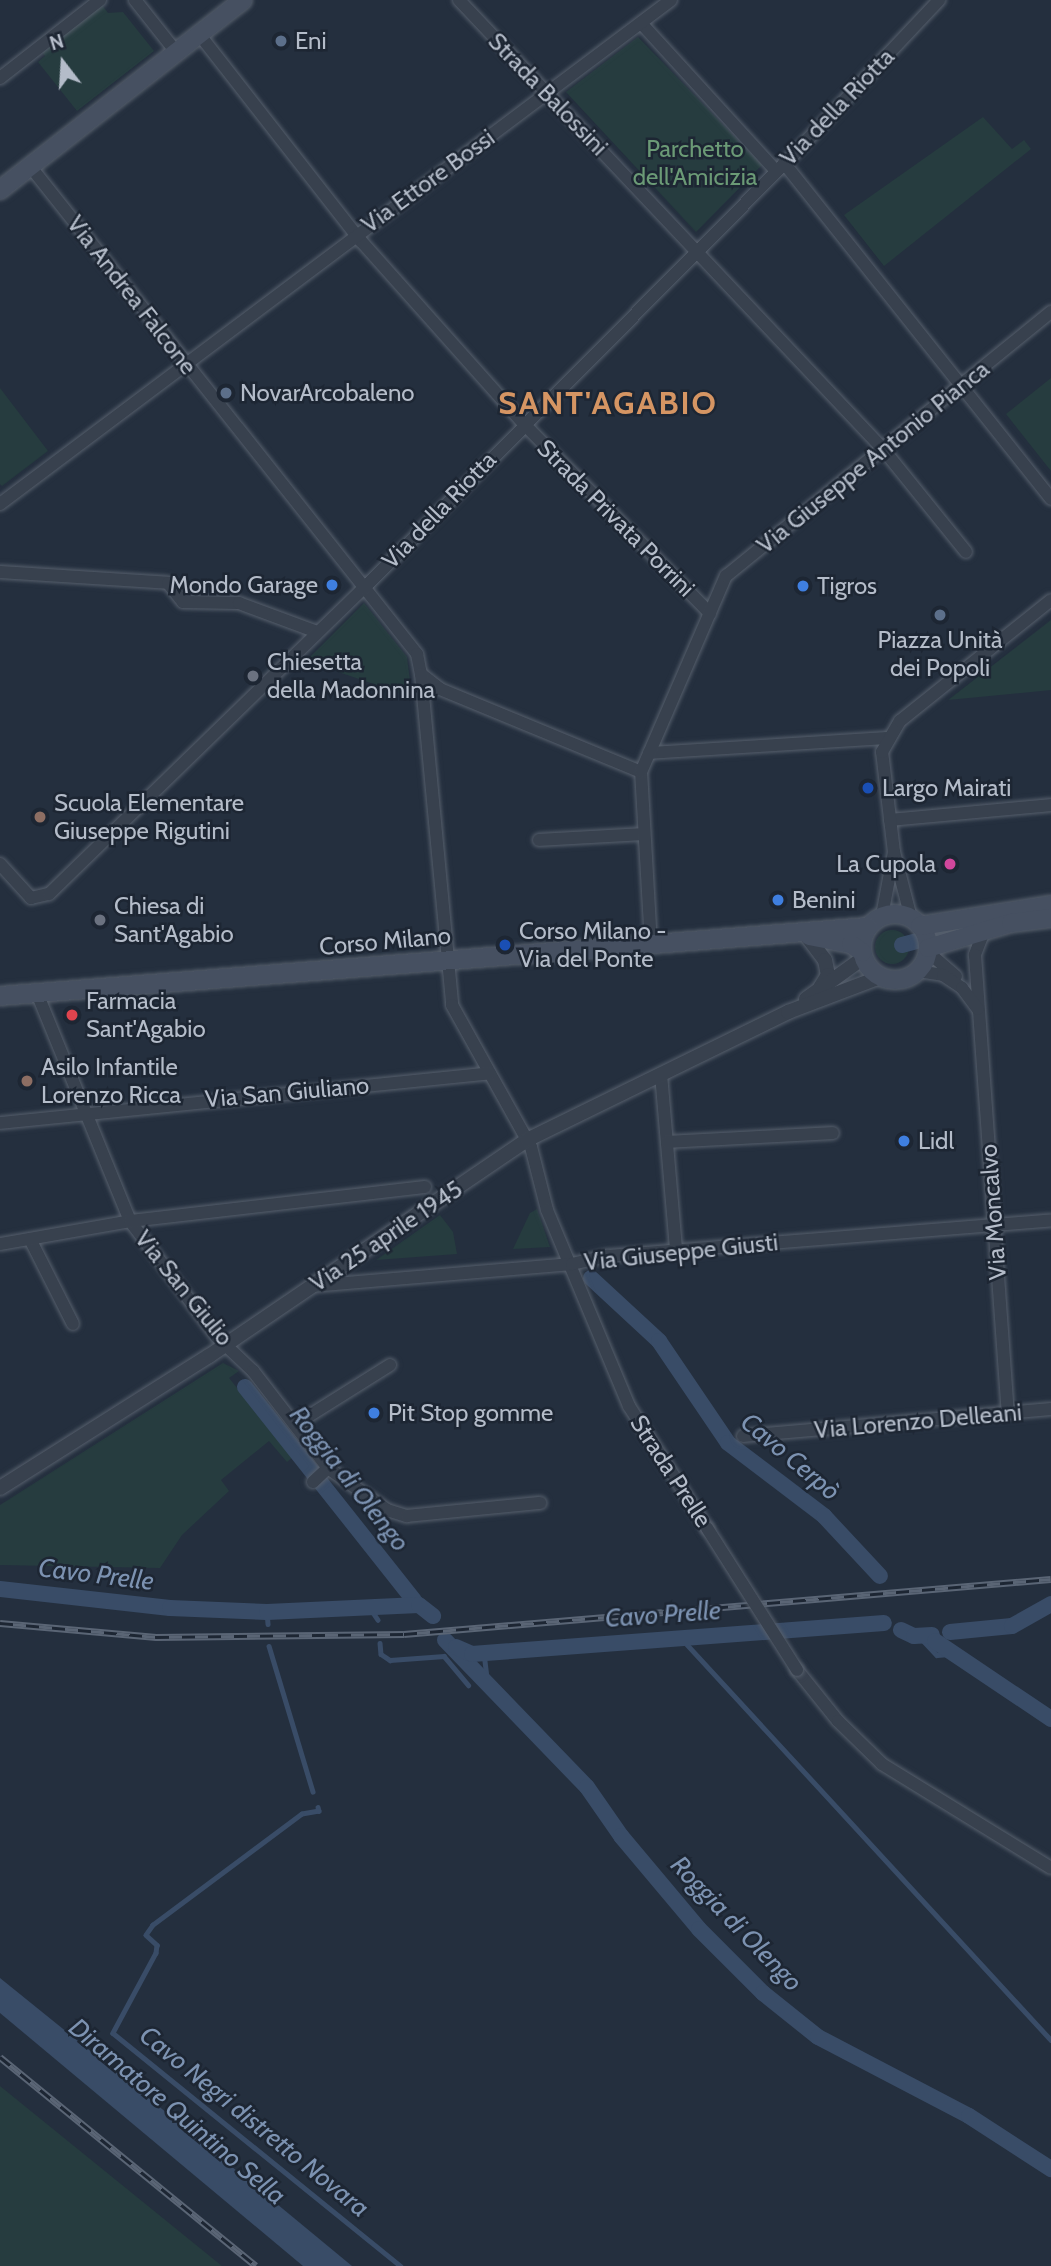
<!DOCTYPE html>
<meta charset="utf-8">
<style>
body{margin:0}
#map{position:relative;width:1051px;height:2266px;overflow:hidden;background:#242f3e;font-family:Cabin,sans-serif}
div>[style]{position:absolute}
.green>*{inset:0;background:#263c3f}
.round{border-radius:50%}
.water>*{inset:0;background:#394c67}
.stream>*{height:4.5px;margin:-2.25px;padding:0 2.25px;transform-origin:2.25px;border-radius:2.25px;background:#394c67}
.canal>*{height:16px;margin:-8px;padding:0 8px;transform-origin:8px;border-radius:8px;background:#394c67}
.roads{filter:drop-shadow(0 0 2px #565f6c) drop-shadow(0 0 2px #565f6c)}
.minor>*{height:12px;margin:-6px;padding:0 6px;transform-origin:6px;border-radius:6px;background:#38414e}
.tertiary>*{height:14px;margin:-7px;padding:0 7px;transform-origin:7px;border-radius:7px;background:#38414e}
.secondary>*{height:18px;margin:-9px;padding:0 9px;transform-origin:9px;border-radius:9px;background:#465061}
.secondary>.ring{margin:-9px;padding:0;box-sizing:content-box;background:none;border:18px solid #465061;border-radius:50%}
.rail>*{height:7px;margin-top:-3.5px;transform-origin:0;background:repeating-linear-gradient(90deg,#1d2633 0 13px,#5a6575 0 26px);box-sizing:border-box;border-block:2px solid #5a6575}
.bridges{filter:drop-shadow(0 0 2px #565f6c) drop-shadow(0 0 2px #565f6c)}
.minor-bridge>*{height:12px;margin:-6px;padding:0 6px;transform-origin:6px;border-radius:6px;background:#38414e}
.dots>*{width:19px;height:19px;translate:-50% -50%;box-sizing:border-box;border:4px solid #1d2633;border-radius:50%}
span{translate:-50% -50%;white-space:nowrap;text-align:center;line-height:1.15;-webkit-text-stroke:5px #1d2633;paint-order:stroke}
.poi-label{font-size:24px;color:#b4bcc9}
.left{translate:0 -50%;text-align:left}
.right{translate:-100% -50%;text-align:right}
.street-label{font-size:24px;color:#b4bcc9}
.park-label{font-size:24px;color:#6b9a76}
.water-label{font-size:26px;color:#7c92b1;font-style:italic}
.district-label{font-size:32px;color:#d59563;font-weight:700;letter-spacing:2px}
.north{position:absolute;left:28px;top:28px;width:70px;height:70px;-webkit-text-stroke:5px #1d2633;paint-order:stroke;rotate:343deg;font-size:19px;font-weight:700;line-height:28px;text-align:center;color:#b4bcc9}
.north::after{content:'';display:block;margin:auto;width:24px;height:32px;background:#b4bcc9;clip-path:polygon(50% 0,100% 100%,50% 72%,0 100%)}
</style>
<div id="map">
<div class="green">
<div style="clip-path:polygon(102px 5px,108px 13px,123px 12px,154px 51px,77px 111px,38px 62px,45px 56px,39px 48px)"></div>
<div style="clip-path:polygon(638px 37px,762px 165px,696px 232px,566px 92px)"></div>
<div style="clip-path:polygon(983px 117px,1012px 149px,1024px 140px,1031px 149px,884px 266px,844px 215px)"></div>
<div style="clip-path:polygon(1051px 378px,1051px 471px,1006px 414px)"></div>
<div style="clip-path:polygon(0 388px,48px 451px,2px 486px,0 484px)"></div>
<div style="clip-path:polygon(364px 603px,407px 657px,412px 697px,306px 661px)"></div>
<div style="clip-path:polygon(1051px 620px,1051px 690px,948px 700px)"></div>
<div class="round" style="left:875px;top:930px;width:34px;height:34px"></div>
<div style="clip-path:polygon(537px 1209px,550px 1247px,513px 1249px,530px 1213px)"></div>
<div style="clip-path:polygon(440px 1215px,453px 1232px,457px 1254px,376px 1260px)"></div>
<div style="clip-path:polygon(223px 1363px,239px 1371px,229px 1378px,293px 1457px,287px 1462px,269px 1441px,221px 1480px,229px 1491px,182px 1535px,160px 1568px,0 1565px,0 1505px)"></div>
<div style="clip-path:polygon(0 2086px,222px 2266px,0 2266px)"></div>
</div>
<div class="water">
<div style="clip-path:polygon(0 1978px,156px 2104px,352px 2266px,303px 2266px,0 2013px)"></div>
</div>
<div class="stream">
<div style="left:370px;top:1608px;width:14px;rotate:56deg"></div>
<div style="left:267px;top:1612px;width:12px;rotate:85deg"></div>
<div style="left:919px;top:1636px;width:26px;rotate:47deg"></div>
<div style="left:937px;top:1655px;width:11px;rotate:-5deg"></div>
<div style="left:681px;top:1638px;width:546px;rotate:47.37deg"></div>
<div style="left:380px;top:1643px;width:11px;rotate:85deg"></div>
<div style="left:381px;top:1654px;width:11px;rotate:34deg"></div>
<div style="left:390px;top:1660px;width:54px;rotate:-4.2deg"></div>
<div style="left:444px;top:1656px;width:38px;rotate:50deg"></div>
<div style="left:269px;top:1646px;width:152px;rotate:73.2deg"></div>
<div style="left:484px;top:1653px;width:34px;rotate:83deg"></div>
<div style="left:318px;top:1807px;width:4px;rotate:76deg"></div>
<div style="left:319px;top:1811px;width:17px;rotate:170deg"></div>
<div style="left:302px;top:1814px;width:186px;rotate:143.3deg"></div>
<div style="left:153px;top:1925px;width:12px;rotate:125deg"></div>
<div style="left:146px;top:1935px;width:15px;rotate:42deg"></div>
<div style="left:157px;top:1945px;width:8px;rotate:97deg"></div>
<div style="left:156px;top:1953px;width:91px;rotate:118.3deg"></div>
<div style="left:113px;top:2033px;width:370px;rotate:39deg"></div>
</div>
<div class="canal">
<div style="left:902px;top:945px;width:42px;rotate:-15deg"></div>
<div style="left:591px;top:1278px;width:93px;rotate:42.8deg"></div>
<div style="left:659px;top:1341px;width:123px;rotate:55.9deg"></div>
<div style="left:728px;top:1443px;width:121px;rotate:37.2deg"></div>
<div style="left:824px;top:1516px;width:82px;rotate:47deg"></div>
<div style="left:245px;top:1387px;width:272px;rotate:51.6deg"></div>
<div style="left:0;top:1589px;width:171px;rotate:6.4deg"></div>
<div style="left:170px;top:1608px;width:97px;rotate:2.4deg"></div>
<div style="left:267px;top:1612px;width:152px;rotate:-2.6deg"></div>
<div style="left:419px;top:1605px;width:18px;rotate:38deg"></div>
<div style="left:901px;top:1630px;width:14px;rotate:25deg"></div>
<div style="left:914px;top:1636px;width:18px;rotate:-3deg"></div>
<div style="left:950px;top:1632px;width:62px;rotate:-5.5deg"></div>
<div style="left:1012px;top:1626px;width:45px;rotate:-29.4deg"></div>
<div style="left:445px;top:1640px;width:204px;rotate:46deg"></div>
<div style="left:587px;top:1787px;width:60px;rotate:55.2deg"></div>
<div style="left:621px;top:1836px;width:121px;rotate:50deg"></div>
<div style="left:699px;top:1929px;width:91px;rotate:45deg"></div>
<div style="left:763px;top:1993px;width:70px;rotate:38.7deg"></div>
<div style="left:818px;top:2037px;width:170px;rotate:27.6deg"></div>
<div style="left:969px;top:2116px;width:98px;rotate:32.9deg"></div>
<div style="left:935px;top:1641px;width:140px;rotate:33.9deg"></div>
<div style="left:456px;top:1647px;width:17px;rotate:24deg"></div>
<div style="left:472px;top:1654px;width:413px;rotate:-4.3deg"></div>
</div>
<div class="roads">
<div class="minor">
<div style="left:135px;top:0;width:66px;rotate:51.7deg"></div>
<div style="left:459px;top:0;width:618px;rotate:46.64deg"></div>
<div style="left:883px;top:449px;width:132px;rotate:51.1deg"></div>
<div style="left:641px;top:23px;width:200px;rotate:47.6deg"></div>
<div style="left:199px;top:34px;width:263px;rotate:52deg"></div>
<div style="left:361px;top:241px;width:244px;rotate:48.3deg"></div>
<div style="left:523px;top:423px;width:267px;rotate:45.5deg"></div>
<div style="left:0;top:78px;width:127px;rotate:-38deg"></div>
<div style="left:784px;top:163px;width:429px;rotate:51.5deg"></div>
<div style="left:30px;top:166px;width:623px;rotate:51.58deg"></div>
<div style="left:417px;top:654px;width:20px;rotate:79deg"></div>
<div style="left:421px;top:674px;width:24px;rotate:38deg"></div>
<div style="left:440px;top:689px;width:217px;rotate:22.4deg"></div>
<div style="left:0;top:504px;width:839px;rotate:-36.91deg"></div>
<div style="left:0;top:572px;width:168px;rotate:3.7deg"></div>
<div style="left:168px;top:583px;width:24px;rotate:52deg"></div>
<div style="left:183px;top:602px;width:56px;rotate:1deg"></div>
<div style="left:239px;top:603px;width:83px;rotate:20.4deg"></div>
<div style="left:421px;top:674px;width:332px;rotate:84.6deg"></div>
<div style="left:452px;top:1005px;width:162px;rotate:60.9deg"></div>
<div style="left:531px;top:1147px;width:65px;rotate:75.7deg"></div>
<div style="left:547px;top:1210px;width:212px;rotate:67.3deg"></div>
<div style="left:629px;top:1406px;width:145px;rotate:57.4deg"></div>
<div style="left:649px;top:753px;width:240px;rotate:-3.6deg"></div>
<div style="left:890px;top:820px;width:162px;rotate:-5.3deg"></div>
<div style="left:539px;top:840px;width:104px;rotate:-3.3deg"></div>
<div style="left:0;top:864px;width:46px;rotate:47.6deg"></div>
<div style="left:31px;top:898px;width:18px;rotate:-13deg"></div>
<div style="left:49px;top:894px;width:438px;rotate:-44.2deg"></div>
<div style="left:363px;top:589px;width:612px;rotate:-45.26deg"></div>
<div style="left:794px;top:154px;width:212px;rotate:-46.7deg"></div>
<div style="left:882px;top:916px;width:65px;rotate:-79.4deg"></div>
<div style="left:911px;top:918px;width:68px;rotate:-104.4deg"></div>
<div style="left:894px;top:852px;width:101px;rotate:-96.8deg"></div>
<div style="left:882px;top:752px;width:36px;rotate:-60deg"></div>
<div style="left:900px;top:721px;width:193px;rotate:-38.7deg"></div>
<div style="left:984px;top:931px;width:26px;rotate:111deg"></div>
<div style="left:975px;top:955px;width:459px;rotate:85.9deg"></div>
<div style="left:651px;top:944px;width:172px;rotate:-93.3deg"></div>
<div style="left:641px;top:772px;width:214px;rotate:-66.6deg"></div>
<div style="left:726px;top:576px;width:419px;rotate:-39.1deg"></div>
<div style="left:928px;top:952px;width:37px;rotate:41deg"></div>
<div style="left:918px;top:971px;width:25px;rotate:9deg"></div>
<div style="left:943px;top:975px;width:23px;rotate:34deg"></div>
<div style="left:962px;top:988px;width:26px;rotate:53deg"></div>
<div style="left:37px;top:993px;width:246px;rotate:67.8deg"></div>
<div style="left:130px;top:1221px;width:145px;rotate:53.1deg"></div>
<div style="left:217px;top:1337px;width:50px;rotate:43.4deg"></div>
<div style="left:253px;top:1371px;width:123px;rotate:52.3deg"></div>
<div style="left:328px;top:1468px;width:72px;rotate:35.4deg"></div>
<div style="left:387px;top:1510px;width:21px;rotate:17deg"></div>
<div style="left:407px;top:1516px;width:134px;rotate:-5.6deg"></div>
<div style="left:661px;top:1074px;width:177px;rotate:85.1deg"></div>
<div style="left:0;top:1123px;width:492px;rotate:-5.8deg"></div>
<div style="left:667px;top:1142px;width:166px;rotate:-3.1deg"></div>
<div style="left:30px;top:1239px;width:95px;rotate:63.2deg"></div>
<div style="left:0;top:1244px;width:132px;rotate:-10deg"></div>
<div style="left:130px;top:1221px;width:297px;rotate:-6.6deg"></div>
<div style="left:311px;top:1286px;width:262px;rotate:-4.8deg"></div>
<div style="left:572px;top:1264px;width:37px;rotate:-13deg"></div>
<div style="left:608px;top:1256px;width:444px;rotate:-4.6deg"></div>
<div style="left:296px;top:1424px;width:111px;rotate:-32.1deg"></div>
<div style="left:743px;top:1436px;width:309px;rotate:-5deg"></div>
<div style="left:313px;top:1482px;width:21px;rotate:-43deg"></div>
<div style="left:797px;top:1670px;width:65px;rotate:51.2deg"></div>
<div style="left:838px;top:1721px;width:62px;rotate:44.3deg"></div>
<div style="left:882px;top:1764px;width:198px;rotate:31.6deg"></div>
</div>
<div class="tertiary">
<div style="left:806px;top:935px;width:31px;rotate:53deg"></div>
<div style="left:825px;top:960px;width:15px;rotate:79deg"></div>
<div style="left:828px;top:975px;width:15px;rotate:122deg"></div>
<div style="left:806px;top:999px;width:70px;rotate:-35.7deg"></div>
<div style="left:0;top:1488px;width:247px;rotate:-32.3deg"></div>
<div style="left:209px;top:1356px;width:384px;rotate:-34.2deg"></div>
<div style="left:527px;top:1140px;width:291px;rotate:-26.1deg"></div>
<div style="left:788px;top:1012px;width:98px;rotate:-20.8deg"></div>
</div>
<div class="secondary">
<div style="left:0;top:190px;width:308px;rotate:-38deg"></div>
<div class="ring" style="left:862px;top:914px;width:48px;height:48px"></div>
<div style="left:920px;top:926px;width:133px;rotate:-9.1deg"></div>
<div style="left:809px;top:936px;width:43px;rotate:10.8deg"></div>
<div style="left:851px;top:944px;width:14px;rotate:36deg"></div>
<div style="left:928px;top:948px;width:87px;rotate:-16.8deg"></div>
<div style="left:1011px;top:923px;width:40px;rotate:-7.1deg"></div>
<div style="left:0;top:996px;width:871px;rotate:-4.55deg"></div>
</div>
</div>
<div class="rail">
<div style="left:0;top:1623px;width:157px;rotate:5.1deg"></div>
<div style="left:156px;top:1637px;width:248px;rotate:-0.7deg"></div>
<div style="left:404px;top:1634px;width:649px;rotate:-4.86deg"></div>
<div style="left:0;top:2057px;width:330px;rotate:39.2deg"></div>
</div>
<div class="bridges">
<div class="minor-bridge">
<div style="left:707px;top:1528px;width:168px;rotate:57.6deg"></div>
</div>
</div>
<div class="dots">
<div style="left:281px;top:41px;background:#5c6f8a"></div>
<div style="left:226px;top:393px;background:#5c6f8a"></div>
<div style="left:332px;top:585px;background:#3f7fe0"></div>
<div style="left:803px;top:586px;background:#3f7fe0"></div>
<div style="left:940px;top:615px;background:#5c6f8a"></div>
<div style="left:253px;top:676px;background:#6b7280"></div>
<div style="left:868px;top:788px;background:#1a4fb4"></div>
<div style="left:40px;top:817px;background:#8d6e63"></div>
<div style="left:950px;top:864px;background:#d1479c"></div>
<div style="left:778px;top:900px;background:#3f7fe0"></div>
<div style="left:100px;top:920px;background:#6b7280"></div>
<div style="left:505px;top:945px;background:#1a4fb4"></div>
<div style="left:72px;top:1015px;background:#e0444e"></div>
<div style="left:27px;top:1081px;background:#8d6e63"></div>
<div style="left:904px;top:1141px;background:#3f7fe0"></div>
<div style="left:374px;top:1413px;background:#3f7fe0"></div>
</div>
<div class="poi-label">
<span class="left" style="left:295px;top:41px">Eni</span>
<span class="left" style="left:240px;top:393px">NovarArcobaleno</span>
<span class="right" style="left:318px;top:585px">Mondo Garage</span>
<span class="left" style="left:817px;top:586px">Tigros</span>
<span style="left:940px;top:654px">Piazza Unità<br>dei Popoli</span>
<span class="left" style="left:267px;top:676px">Chiesetta<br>della Madonnina</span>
<span class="left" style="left:882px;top:788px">Largo Mairati</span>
<span class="left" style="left:54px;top:817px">Scuola Elementare<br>Giuseppe Rigutini</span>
<span class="right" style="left:936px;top:864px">La Cupola</span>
<span class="left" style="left:792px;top:900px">Benini</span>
<span class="left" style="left:114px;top:920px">Chiesa di<br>Sant'Agabio</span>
<span class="left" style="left:519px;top:945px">Corso Milano -<br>Via del Ponte</span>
<span class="left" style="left:86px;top:1015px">Farmacia<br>Sant'Agabio</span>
<span class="left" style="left:41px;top:1081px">Asilo Infantile<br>Lorenzo Ricca</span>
<span class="left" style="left:918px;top:1141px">Lidl</span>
<span class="left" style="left:388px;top:1413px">Pit Stop gomme</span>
</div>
<div class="street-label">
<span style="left:548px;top:94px;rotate:46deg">Strada Balossini</span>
<span style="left:837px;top:107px;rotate:-46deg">Via della Riotta</span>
<span style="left:428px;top:181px;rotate:-36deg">Via Ettore Bossi</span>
<span style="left:132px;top:295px;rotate:52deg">Via Andrea Falcone</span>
<span style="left:873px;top:457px;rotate:-39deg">Via Giuseppe Antonio Pianca</span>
<span style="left:439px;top:510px;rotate:-46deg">Via della Riotta</span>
<span style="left:616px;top:518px;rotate:45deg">Strada Privata Porrini</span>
<span style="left:385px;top:941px;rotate:-5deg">Corso Milano</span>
<span style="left:287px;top:1092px;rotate:-5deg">Via San Giuliano</span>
<span style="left:993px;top:1212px;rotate:-94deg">Via Moncalvo</span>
<span style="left:386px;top:1236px;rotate:-34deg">Via 25 aprile 1945</span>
<span style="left:681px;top:1252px;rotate:-6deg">Via Giuseppe Giusti</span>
<span style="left:184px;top:1288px;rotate:51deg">Via San Giulio</span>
<span style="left:918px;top:1421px;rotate:-5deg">Via Lorenzo Delleani</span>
<span style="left:671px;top:1471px;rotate:57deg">Strada Prelle</span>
</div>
<div class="park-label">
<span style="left:695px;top:163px">Parchetto<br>dell'Amicizia</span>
</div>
<div class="water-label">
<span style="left:790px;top:1457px;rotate:40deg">Cavo Cerpò</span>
<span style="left:349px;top:1479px;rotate:52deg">Roggia di Olengo</span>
<span style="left:96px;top:1575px;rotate:7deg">Cavo Prelle</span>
<span style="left:663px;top:1615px;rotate:-4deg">Cavo Prelle</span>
<span style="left:736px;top:1924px;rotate:46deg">Roggia di Olengo</span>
<span style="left:177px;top:2112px;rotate:40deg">Diramatore Quintino Sella</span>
<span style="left:254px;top:2122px;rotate:39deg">Cavo Negri distretto Novara</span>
</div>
<div class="district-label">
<span style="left:608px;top:403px">SANT'AGABIO</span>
</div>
<div class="north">N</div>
</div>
